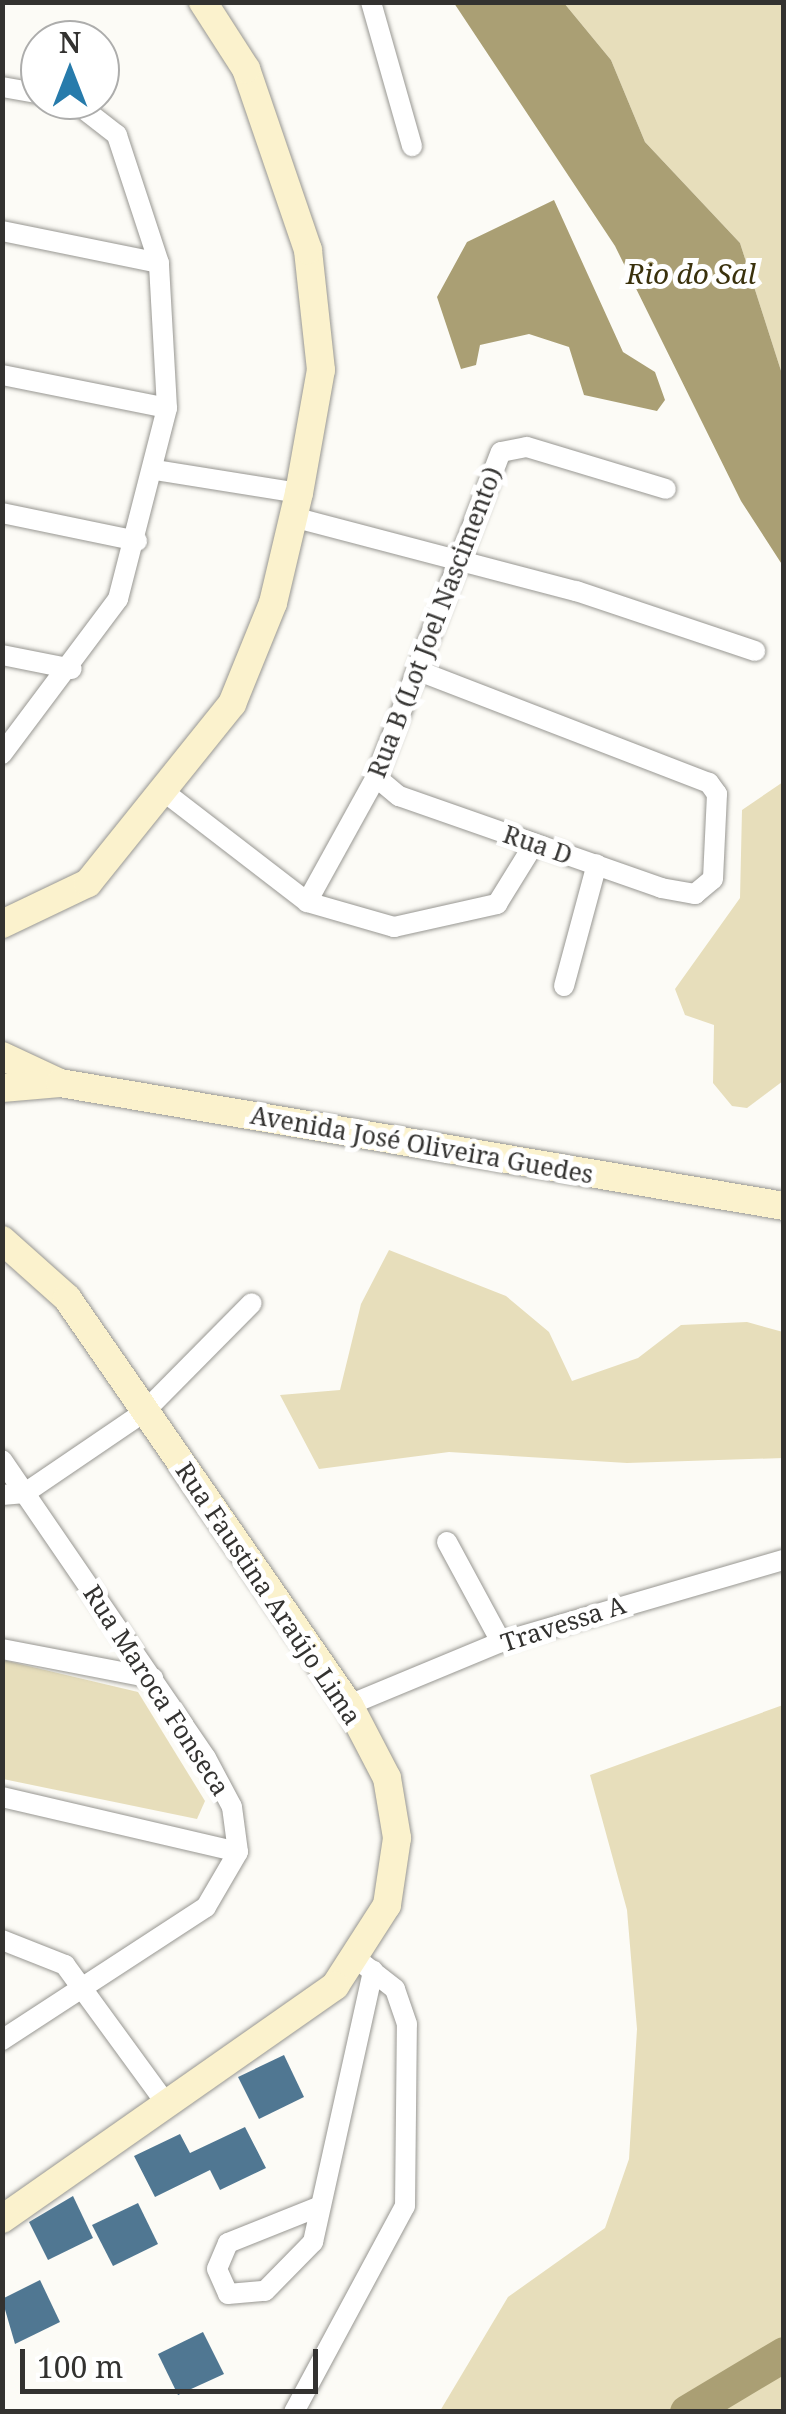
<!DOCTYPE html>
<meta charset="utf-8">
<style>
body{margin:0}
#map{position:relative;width:786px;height:2414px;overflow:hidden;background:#fcfbf6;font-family:"Noto Serif",serif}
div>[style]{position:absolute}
.green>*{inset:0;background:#e7debb}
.water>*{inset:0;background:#aa9f74}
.river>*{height:35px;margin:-17.5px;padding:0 17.5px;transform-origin:17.5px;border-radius:17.5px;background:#aa9f74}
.building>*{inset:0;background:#507792}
.roads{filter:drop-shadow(0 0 2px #989792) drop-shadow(0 0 2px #989792)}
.street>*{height:20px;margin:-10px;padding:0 10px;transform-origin:10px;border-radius:10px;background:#fff}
.secondary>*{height:28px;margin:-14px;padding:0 14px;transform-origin:14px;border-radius:14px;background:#fbf2cd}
span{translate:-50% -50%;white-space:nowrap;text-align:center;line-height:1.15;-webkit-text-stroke:10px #fff;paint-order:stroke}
.street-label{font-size:25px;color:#333230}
.water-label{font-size:28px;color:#3a310c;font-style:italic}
.frame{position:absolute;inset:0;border:5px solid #333230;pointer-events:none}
.north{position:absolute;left:20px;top:20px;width:100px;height:100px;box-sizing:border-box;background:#fff;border:2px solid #adadac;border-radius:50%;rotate:0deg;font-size:28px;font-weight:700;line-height:40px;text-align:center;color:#333230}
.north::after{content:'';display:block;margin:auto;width:35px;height:45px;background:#277bab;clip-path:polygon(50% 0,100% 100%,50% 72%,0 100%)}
.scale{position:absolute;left:20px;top:2349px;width:298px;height:45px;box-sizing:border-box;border:5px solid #333230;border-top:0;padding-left:12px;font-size:30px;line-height:35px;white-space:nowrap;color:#333230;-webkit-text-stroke:8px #fff;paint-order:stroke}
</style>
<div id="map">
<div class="green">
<div style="clip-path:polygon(564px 3px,783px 3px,783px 377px,740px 243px,645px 142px,611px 60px)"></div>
<div style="clip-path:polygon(783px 782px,783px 1081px,747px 1108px,732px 1106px,713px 1083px,714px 1025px,685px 1015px,675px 989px,740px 898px,742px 810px)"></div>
<div style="clip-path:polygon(389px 1250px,506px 1296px,549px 1332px,572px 1381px,638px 1358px,681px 1325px,747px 1322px,783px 1332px,783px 1458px,627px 1463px,449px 1452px,319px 1469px,280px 1395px,340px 1390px,361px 1304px)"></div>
<div style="clip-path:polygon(3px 1660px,138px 1692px,205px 1801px,197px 1819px,3px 1779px)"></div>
<div style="clip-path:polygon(783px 1705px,783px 2411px,440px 2411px,508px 2297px,605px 2228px,629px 2159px,637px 2029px,627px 1910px,590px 1775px)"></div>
</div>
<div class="water">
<div style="clip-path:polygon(454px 3px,564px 3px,611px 60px,645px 142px,740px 243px,783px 377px,783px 566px,741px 501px,615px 246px)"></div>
<div style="clip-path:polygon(554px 200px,623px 352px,655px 372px,665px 400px,657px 411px,584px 395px,569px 347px,529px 334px,480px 345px,476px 365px,461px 369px,437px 297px,467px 242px)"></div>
</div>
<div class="river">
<div style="left:687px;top:2412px;width:113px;rotate:-30.9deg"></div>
</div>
<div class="building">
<div style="clip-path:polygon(284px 2055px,304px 2097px,259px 2119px,238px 2077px)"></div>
<div style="clip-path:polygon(245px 2127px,266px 2168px,220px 2190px,210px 2170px,155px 2197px,134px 2156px,180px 2134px,190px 2153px)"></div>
<div style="clip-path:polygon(73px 2196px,93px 2238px,48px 2260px,29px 2222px)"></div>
<div style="clip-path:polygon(138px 2203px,158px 2244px,113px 2266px,92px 2225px)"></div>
<div style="clip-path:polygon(40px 2280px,60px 2322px,15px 2344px,2px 2299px)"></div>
<div style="clip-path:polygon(203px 2332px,224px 2374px,178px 2395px,158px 2354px)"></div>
</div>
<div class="roads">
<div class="street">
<div style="left:371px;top:2px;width:150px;rotate:74.1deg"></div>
<div style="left:2px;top:87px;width:39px;rotate:10deg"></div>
<div style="left:2px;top:231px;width:160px;rotate:11.5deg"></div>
<div style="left:2px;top:375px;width:168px;rotate:11.3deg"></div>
<div style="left:155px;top:470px;width:146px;rotate:9.1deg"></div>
<div style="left:2px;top:513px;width:138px;rotate:11.7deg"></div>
<div style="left:293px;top:517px;width:293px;rotate:14.7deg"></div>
<div style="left:576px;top:591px;width:189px;rotate:18.5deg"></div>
<div style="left:2px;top:655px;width:71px;rotate:11.3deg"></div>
<div style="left:2px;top:754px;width:194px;rotate:-53.2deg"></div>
<div style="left:118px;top:599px;width:197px;rotate:-75.6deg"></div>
<div style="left:167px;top:408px;width:145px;rotate:-93.2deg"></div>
<div style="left:159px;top:263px;width:135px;rotate:-108.2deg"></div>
<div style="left:117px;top:135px;width:57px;rotate:-142.1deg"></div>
<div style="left:376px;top:777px;width:30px;rotate:40deg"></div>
<div style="left:399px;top:796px;width:278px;rotate:19.3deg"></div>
<div style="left:661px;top:888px;width:35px;rotate:10deg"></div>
<div style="left:695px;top:894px;width:23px;rotate:-40deg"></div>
<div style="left:713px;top:879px;width:85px;rotate:-87.3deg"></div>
<div style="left:717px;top:794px;width:14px;rotate:-126deg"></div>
<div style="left:709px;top:783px;width:312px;rotate:-158.9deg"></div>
<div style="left:167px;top:794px;width:177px;rotate:37.6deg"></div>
<div style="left:307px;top:902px;width:91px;rotate:16deg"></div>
<div style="left:394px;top:927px;width:106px;rotate:-12.6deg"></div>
<div style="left:497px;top:904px;width:70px;rotate:-58.3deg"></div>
<div style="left:307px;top:902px;width:143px;rotate:-61.1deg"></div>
<div style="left:376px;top:777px;width:348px;rotate:-69deg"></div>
<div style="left:501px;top:452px;width:26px;rotate:-11deg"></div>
<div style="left:527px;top:447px;width:145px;rotate:16.8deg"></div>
<div style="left:564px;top:986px;width:126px;rotate:-74.9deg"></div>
<div style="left:2px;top:1460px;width:361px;rotate:55.6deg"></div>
<div style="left:206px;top:1758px;width:55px;rotate:62deg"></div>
<div style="left:232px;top:1807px;width:45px;rotate:82.4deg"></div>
<div style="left:238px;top:1852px;width:64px;rotate:120.2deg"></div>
<div style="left:206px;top:1907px;width:244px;rotate:146.9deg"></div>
<div style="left:2px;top:1495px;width:23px;rotate:-5deg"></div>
<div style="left:25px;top:1493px;width:144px;rotate:-34.2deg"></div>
<div style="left:144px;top:1412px;width:153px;rotate:-45.3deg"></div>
<div style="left:447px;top:1542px;width:114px;rotate:61.6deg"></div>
<div style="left:2px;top:1649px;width:154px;rotate:10.9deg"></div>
<div style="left:349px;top:1705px;width:165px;rotate:-22.5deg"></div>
<div style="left:501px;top:1642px;width:295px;rotate:-16.2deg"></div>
<div style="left:2px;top:1797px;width:242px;rotate:13.1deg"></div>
<div style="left:2px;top:1940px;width:68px;rotate:21.6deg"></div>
<div style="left:65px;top:1965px;width:175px;rotate:53.9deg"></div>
<div style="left:318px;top:2207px;width:97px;rotate:158.2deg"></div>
<div style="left:228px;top:2243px;width:28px;rotate:113deg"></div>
<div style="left:217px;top:2269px;width:27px;rotate:66deg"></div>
<div style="left:228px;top:2294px;width:37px;rotate:-5deg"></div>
<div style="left:265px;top:2291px;width:69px;rotate:-45.6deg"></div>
<div style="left:313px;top:2242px;width:278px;rotate:-77.5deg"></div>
<div style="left:294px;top:2412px;width:234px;rotate:-61.7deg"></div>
<div style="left:405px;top:2206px;width:182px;rotate:-89.4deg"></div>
<div style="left:407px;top:2024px;width:37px;rotate:-109deg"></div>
<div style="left:395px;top:1989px;width:39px;rotate:-142deg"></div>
</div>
<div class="secondary">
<div style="left:2px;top:924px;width:95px;rotate:-25.5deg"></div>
<div style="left:88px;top:883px;width:230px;rotate:-51.2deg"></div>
<div style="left:232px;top:704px;width:109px;rotate:-67.9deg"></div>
<div style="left:273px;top:603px;width:113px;rotate:-76.7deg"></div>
<div style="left:299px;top:493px;width:125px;rotate:-79.9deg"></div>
<div style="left:321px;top:370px;width:121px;rotate:-96.2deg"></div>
<div style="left:308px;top:250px;width:191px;rotate:-108.9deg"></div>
<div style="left:246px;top:69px;width:80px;rotate:-122.7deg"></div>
<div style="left:2px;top:1056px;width:62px;rotate:24.9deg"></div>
<div style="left:2px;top:1088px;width:58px;rotate:-4.9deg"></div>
<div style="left:60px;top:1083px;width:734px;rotate:9.64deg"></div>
<div style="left:2px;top:1240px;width:87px;rotate:41.7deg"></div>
<div style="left:67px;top:1298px;width:495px;rotate:55.3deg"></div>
<div style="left:349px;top:1705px;width:82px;rotate:62.5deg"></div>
<div style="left:387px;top:1778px;width:61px;rotate:80.5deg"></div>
<div style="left:397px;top:1838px;width:68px;rotate:98.5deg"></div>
<div style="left:387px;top:1905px;width:96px;rotate:122.7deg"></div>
<div style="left:335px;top:1986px;width:406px;rotate:145deg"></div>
</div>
</div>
<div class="street-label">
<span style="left:434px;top:622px;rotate:-69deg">Rua B (Lot Joel Nascimento)</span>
<span style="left:538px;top:844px;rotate:19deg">Rua D</span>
<span style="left:422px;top:1144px;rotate:10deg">Avenida José Oliveira Guedes</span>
<span style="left:269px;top:1593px;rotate:56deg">Rua Faustina Araújo Lima</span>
<span style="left:563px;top:1623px;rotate:-18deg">Travessa A</span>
<span style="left:157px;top:1690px;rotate:57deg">Rua Maroca Fonseca</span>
</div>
<div class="water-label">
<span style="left:691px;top:273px">Rio do Sal</span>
</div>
<div class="frame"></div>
<div class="north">N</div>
<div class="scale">100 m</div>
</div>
